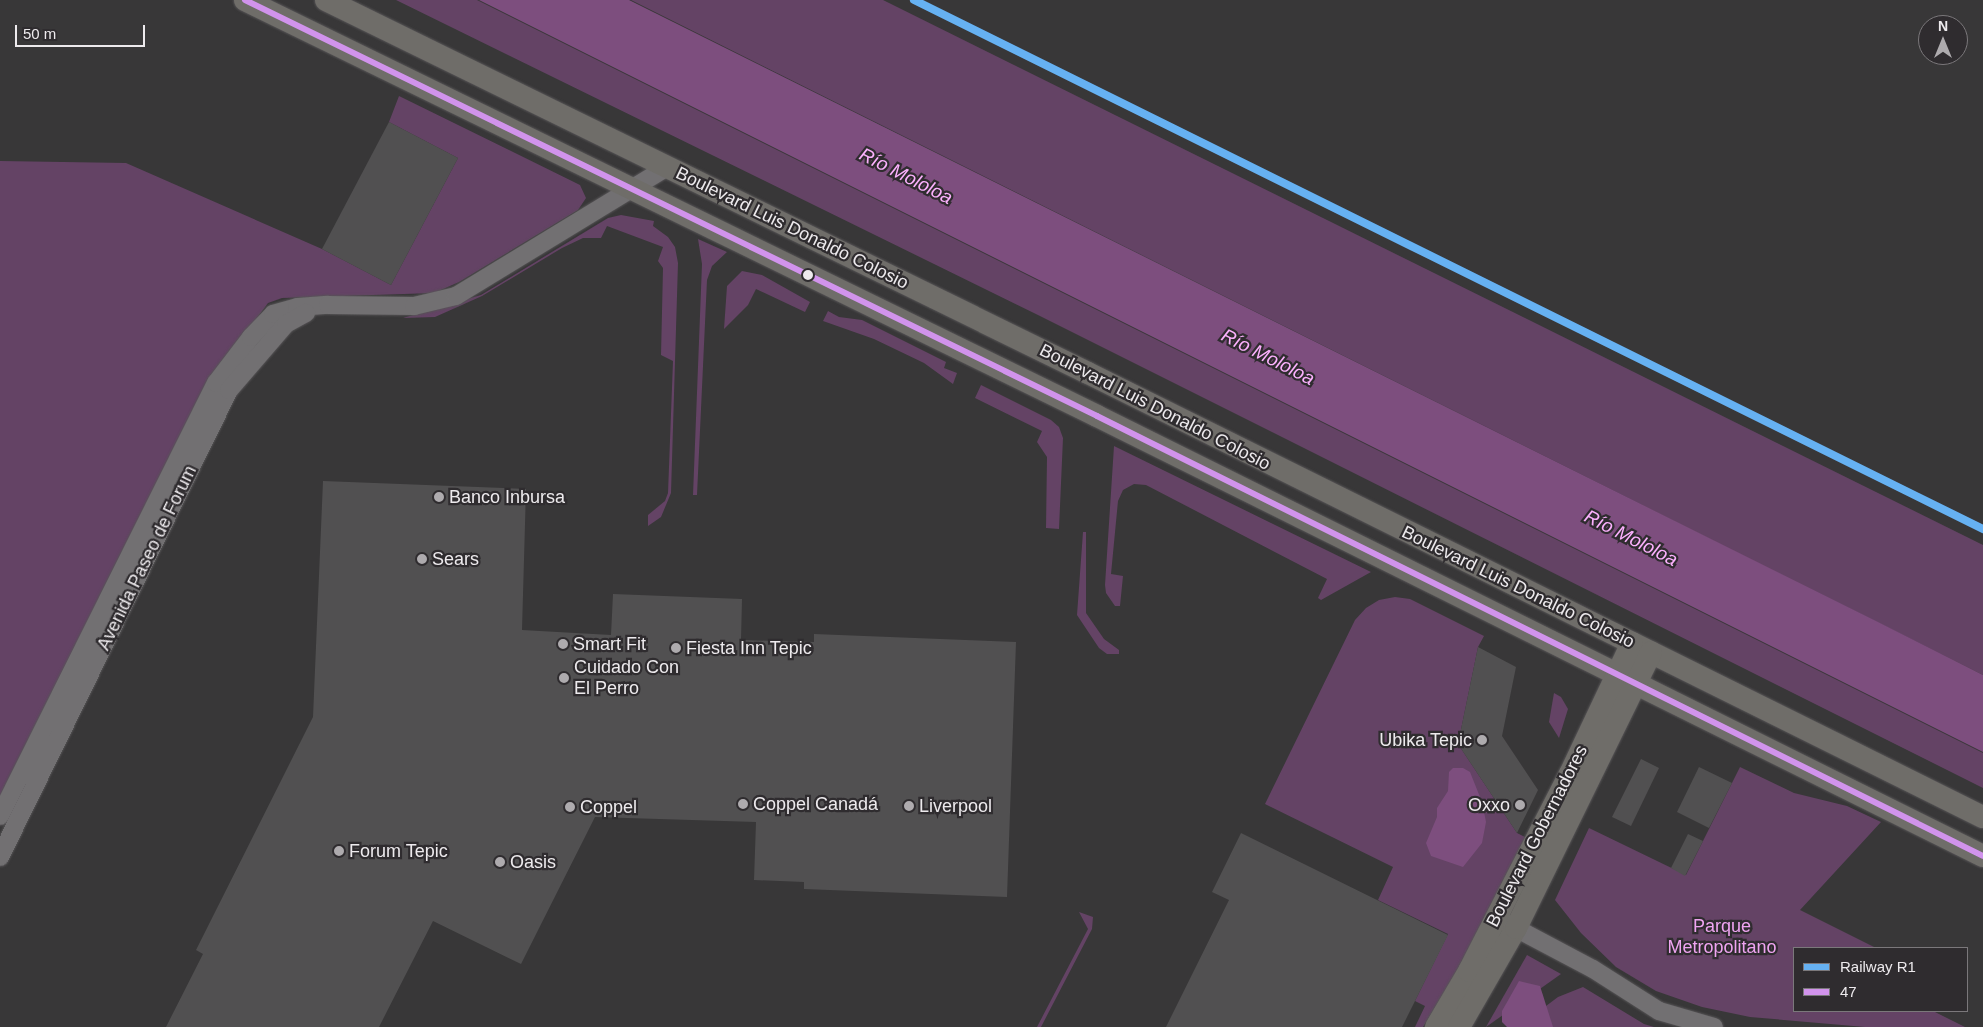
<!DOCTYPE html>
<meta charset="utf-8">
<style>
body{margin:0}
#map{position:relative;width:1983px;height:1027px;overflow:hidden;background:#383738;font-family:Arial,sans-serif}
div>[style]{position:absolute}
.green>*{inset:0;background:#644365}
.water>*{inset:0;background:#7d4e7e}
.building>*{inset:0;background:#515051}
.roads{filter:drop-shadow(0 0 1px #565456) drop-shadow(0 0 1px #565456)}
.minor>*{height:18px;margin:-9px;padding:0 9px;transform-origin:9px;border-radius:9px;background:#727072}
.major>*{height:22px;margin:-11px;padding:0 11px;transform-origin:11px;border-radius:11px;background:#6f6d69}
.bus-1>*{height:6px;margin:-3px;padding:0 3px;transform-origin:3px;border-radius:3px;background:#d193ec}
.rail-1>*{height:8px;margin:-4px;padding:0 4px;transform-origin:4px;border-radius:4px;background:#66b1f2}
.dots>*{width:14px;height:14px;translate:-50% -50%;box-sizing:border-box;border:2px solid #2f2c2f;border-radius:50%}
span{translate:-50% -50%;white-space:nowrap;text-align:center;line-height:1.15;-webkit-text-stroke:4.5px #2f2c2f;paint-order:stroke}
.street-label{font-size:18px;color:#edeaed}
.poi-label{font-size:18px;color:#edeaed}
.left{translate:0 -50%;text-align:left}
.right{translate:-100% -50%;text-align:right}
.park-label{font-size:18px;color:#efa4f1}
.water-label{font-size:19px;color:#fcb1fe;font-style:italic}
.legend{position:absolute;left:1793px;top:947px;width:175px;height:65px;box-sizing:border-box;background:#2f2c2f;border:1px solid #7b787b;margin:0;padding:6px 9px;list-style:none;font-size:15px;color:#edeaed}
.legend li{display:flex;align-items:center;gap:10px;height:25px}
.legend b{width:25px;border:1px solid #7b787b}
.north{position:absolute;left:1918px;top:15px;width:50px;height:50px;box-sizing:border-box;background:#2f2c2f;border:1px solid #7b787b;border-radius:50%;rotate:0deg;font-size:14px;font-weight:700;line-height:20px;text-align:center;color:#edeaed}
.north::after{content:'';display:block;margin:auto;width:18px;height:22px;background:#aeabae;clip-path:polygon(50% 0,100% 100%,50% 72%,0 100%)}
.scale{position:absolute;left:15px;top:25px;width:130px;height:22px;box-sizing:border-box;border:2px solid #edeaed;border-top:0;padding-left:6px;font-size:15px;line-height:18px;white-space:nowrap;color:#edeaed;-webkit-text-stroke:4px #2f2c2f;paint-order:stroke}
</style>
<div id="map">
<div class="green">
<div style="clip-path:polygon(396px 0,477px 0,1983px 753px,1983px 788px,1040px 316px)"></div>
<div style="clip-path:polygon(631px 0,883px 0,1983px 545px,1983px 675px)"></div>
<div style="clip-path:polygon(399px 96px,580px 185px,586px 198px,578px 210px,459px 282px,434px 293px,282px 298px,268px 303px,227px 359px,0 809px,0 161px,126px 163px,322px 249px,391px 285px,458px 158px,389px 122px)"></div>
<div style="clip-path:polygon(621px 215px,654px 221px,653px 226px,668px 237px,675px 247px,678px 263px,671px 493px,661px 517px,648px 526px,648px 515px,665px 501px,668px 493px,673px 361px,661px 355px,663px 268px,658px 261px,663px 247px,607px 226px,601px 238px,583px 238px,562px 248px,482px 296px,435px 317px,403px 318px,481px 295px,608px 218px)"></div>
<div style="clip-path:polygon(698px 239px,727px 252px,712px 266px,707px 280px,697px 495px,693px 495px,702px 264px)"></div>
<div style="clip-path:polygon(742px 271px,762px 275px,810px 302px,805px 312px,756px 289px,748px 305px,724px 329px,727px 286px)"></div>
<div style="clip-path:polygon(828px 311px,839px 317px,862px 320px,946px 362px,944px 368px,957px 373px,953px 384px,924px 363px,874px 339px,823px 321px)"></div>
<div style="clip-path:polygon(981px 385px,1051px 420px,1059px 427px,1063px 438px,1059px 529px,1046px 528px,1047px 457px,1037px 442px,1042px 431px,975px 398px)"></div>
<div style="clip-path:polygon(1114px 446px,1371px 572px,1321px 600px,1318px 598px,1327px 579px,1146px 485px,1134px 484px,1123px 490px,1118px 501px,1111px 574px,1123px 576px,1120px 606px,1115px 606px,1106px 593px,1105px 585px)"></div>
<div style="clip-path:polygon(1083px 532px,1086px 532px,1086px 613px,1104px 639px,1119px 650px,1119px 654px,1107px 654px,1099px 648px,1077px 615px)"></div>
<div style="clip-path:polygon(1395px 597px,1410px 599px,1484px 636px,1478px 647px,1458px 744px,1517px 833px,1527px 838px,1475px 941px,1423px 1027px,1415px 1027px,1425px 1006px,1415px 1001px,1448px 934px,1378px 900px,1393px 867px,1265px 804px,1355px 620px,1366px 608px,1379px 600px)"></div>
<div style="clip-path:polygon(1554px 693px,1561px 697px,1568px 709px,1559px 738px,1549px 722px)"></div>
<div style="clip-path:polygon(1740px 767px,1794px 793px,1847px 806px,1881px 822px,1800px 910px,1876px 948px,1794px 948px,1794px 1011px,1933px 1011px,1965px 1027px,1865px 1027px,1750px 1017px,1702px 1007px,1656px 991px,1616px 967px,1581px 933px,1555px 900px,1589px 828px,1686px 875px)"></div>
<div style="clip-path:polygon(1079px 912px,1093px 917px,1092px 929px,1041px 1027px,1037px 1027px,1088px 929px)"></div>
<div style="clip-path:polygon(1527px 955px,1561px 974px,1486px 1027px)"></div>
<div style="clip-path:polygon(1583px 987px,1644px 1024px,1654px 1027px,1518px 1027px,1558px 997px)"></div>
</div>
<div class="water">
<div style="clip-path:polygon(479px 0,629px 0,1880px 623px,1983px 675px,1983px 752px)"></div>
<div style="clip-path:polygon(1453px 768px,1463px 768px,1470px 772px,1482px 802px,1486px 822px,1482px 843px,1463px 867px,1431px 856px,1426px 843px,1437px 817px,1437px 808px,1448px 791px,1449px 772px)"></div>
<div style="clip-path:polygon(1519px 981px,1540px 986px,1553px 1027px,1507px 1027px,1502px 1022px,1502px 1011px)"></div>
</div>
<div class="building">
<div style="clip-path:polygon(389px 122px,458px 158px,391px 285px,322px 249px)"></div>
<div style="clip-path:polygon(323px 481px,526px 489px,522px 630px,611px 635px,613px 594px,742px 599px,741px 640px,814px 642px,814px 634px,1016px 642px,1007px 897px,804px 889px,804px 882px,754px 880px,756px 822px,595px 817px,521px 964px,433px 921px,379px 1027px,166px 1027px,203px 954px,196px 950px,313px 717px)"></div>
<div style="clip-path:polygon(1478px 647px,1516px 667px,1502px 736px,1538px 790px,1517px 833px,1458px 744px)"></div>
<div style="clip-path:polygon(1641px 759px,1659px 768px,1631px 826px,1612px 817px)"></div>
<div style="clip-path:polygon(1699px 767px,1732px 783px,1709px 828px,1677px 812px)"></div>
<div style="clip-path:polygon(1241px 833px,1448px 935px,1402px 1027px,1166px 1027px,1229px 900px,1212px 892px)"></div>
<div style="clip-path:polygon(1688px 834px,1703px 841px,1685px 876px,1671px 868px)"></div>
</div>
<div class="roads">
<div class="minor">
<div style="left:0;top:816px;width:484px;rotate:-63.5deg"></div>
<div style="left:216px;top:383px;width:58px;rotate:-52.7deg"></div>
<div style="left:251px;top:337px;width:32px;rotate:-46deg"></div>
<div style="left:273px;top:314px;width:25px;rotate:-16deg"></div>
<div style="left:297px;top:307px;width:31px;rotate:-4deg"></div>
<div style="left:328px;top:305px;width:86px;rotate:0.7deg"></div>
<div style="left:414px;top:306px;width:43px;rotate:-13.4deg"></div>
<div style="left:456px;top:296px;width:247px;rotate:-31.4deg"></div>
<div style="left:0;top:857px;width:520px;rotate:-63.88deg"></div>
<div style="left:229px;top:390px;width:87px;rotate:-49.2deg"></div>
<div style="left:286px;top:324px;width:23px;rotate:-29deg"></div>
<div style="left:1506px;top:923px;width:98px;rotate:27.9deg"></div>
<div style="left:1593px;top:969px;width:78px;rotate:32.5deg"></div>
<div style="left:1659px;top:1011px;width:57px;rotate:16.2deg"></div>
</div>
<div class="major">
<div style="left:245px;top:0;width:948px;rotate:26.02deg"></div>
<div style="left:1097px;top:416px;width:989px;rotate:26.41deg"></div>
<div style="left:326px;top:0;width:848px;rotate:26.08deg"></div>
<div style="left:1088px;top:373px;width:999px;rotate:26.39deg"></div>
<div style="left:1436px;top:1027px;width:65px;rotate:-59.5deg"></div>
<div style="left:1469px;top:971px;width:221px;rotate:-62.9deg"></div>
<div style="left:1570px;top:774px;width:145px;rotate:-64.7deg"></div>
<div style="left:1459px;top:1027px;width:114px;rotate:-60.1deg"></div>
<div style="left:1516px;top:928px;width:307px;rotate:-63.9deg"></div>
</div>
</div>
<div class="bus-1">
<div style="left:245px;top:0;width:948px;rotate:26.02deg"></div>
<div style="left:1097px;top:416px;width:989px;rotate:26.41deg"></div>
</div>
<div class="rail-1">
<div style="left:914px;top:0;width:1193px;rotate:26.33deg"></div>
</div>
<div class="dots">
<div style="left:808px;top:275px;background:#edeaed"></div>
<div style="left:439px;top:497px;background:#aeabae"></div>
<div style="left:422px;top:559px;background:#aeabae"></div>
<div style="left:563px;top:644px;background:#aeabae"></div>
<div style="left:676px;top:648px;background:#aeabae"></div>
<div style="left:564px;top:678px;background:#aeabae"></div>
<div style="left:1482px;top:740px;background:#aeabae"></div>
<div style="left:743px;top:804px;background:#aeabae"></div>
<div style="left:1520px;top:805px;background:#aeabae"></div>
<div style="left:909px;top:806px;background:#aeabae"></div>
<div style="left:570px;top:807px;background:#aeabae"></div>
<div style="left:339px;top:851px;background:#aeabae"></div>
<div style="left:500px;top:862px;background:#aeabae"></div>
</div>
<div class="street-label">
<span style="left:792px;top:228px;rotate:26deg">Boulevard Luis Donaldo Colosio</span>
<span style="left:1155px;top:407px;rotate:27deg">Boulevard Luis Donaldo Colosio</span>
<span style="left:147px;top:558px;rotate:-64deg">Avenida Paseo de Forum</span>
<span style="left:1518px;top:587px;rotate:26deg">Boulevard Luis Donaldo Colosio</span>
<span style="left:1537px;top:836px;rotate:-63deg">Boulevard Gobernadores</span>
</div>
<div class="poi-label">
<span class="left" style="left:449px;top:497px">Banco Inbursa</span>
<span class="left" style="left:432px;top:559px">Sears</span>
<span class="left" style="left:573px;top:644px">Smart Fit</span>
<span class="left" style="left:686px;top:648px">Fiesta Inn Tepic</span>
<span class="left" style="left:574px;top:678px">Cuidado Con<br>El Perro</span>
<span class="right" style="left:1472px;top:740px">Ubika Tepic</span>
<span class="left" style="left:753px;top:804px">Coppel Canadá</span>
<span class="right" style="left:1510px;top:805px">Oxxo</span>
<span class="left" style="left:919px;top:806px">Liverpool</span>
<span class="left" style="left:580px;top:807px">Coppel</span>
<span class="left" style="left:349px;top:851px">Forum Tepic</span>
<span class="left" style="left:510px;top:862px">Oasis</span>
</div>
<div class="park-label">
<span style="left:1722px;top:937px">Parque<br>Metropolitano</span>
</div>
<div class="water-label">
<span style="left:906px;top:176px;rotate:27deg">Río Mololoa</span>
<span style="left:1268px;top:357px;rotate:27deg">Río Mololoa</span>
<span style="left:1631px;top:538px;rotate:27deg">Río Mololoa</span>
</div>
<ul class="legend">
<li><b style="height:6px;background:#66b1f2"></b>Railway R1</li>
<li><b style="height:6px;background:#d193ec"></b>47</li>
</ul>
<div class="north">N</div>
<div class="scale">50 m</div>
</div>
